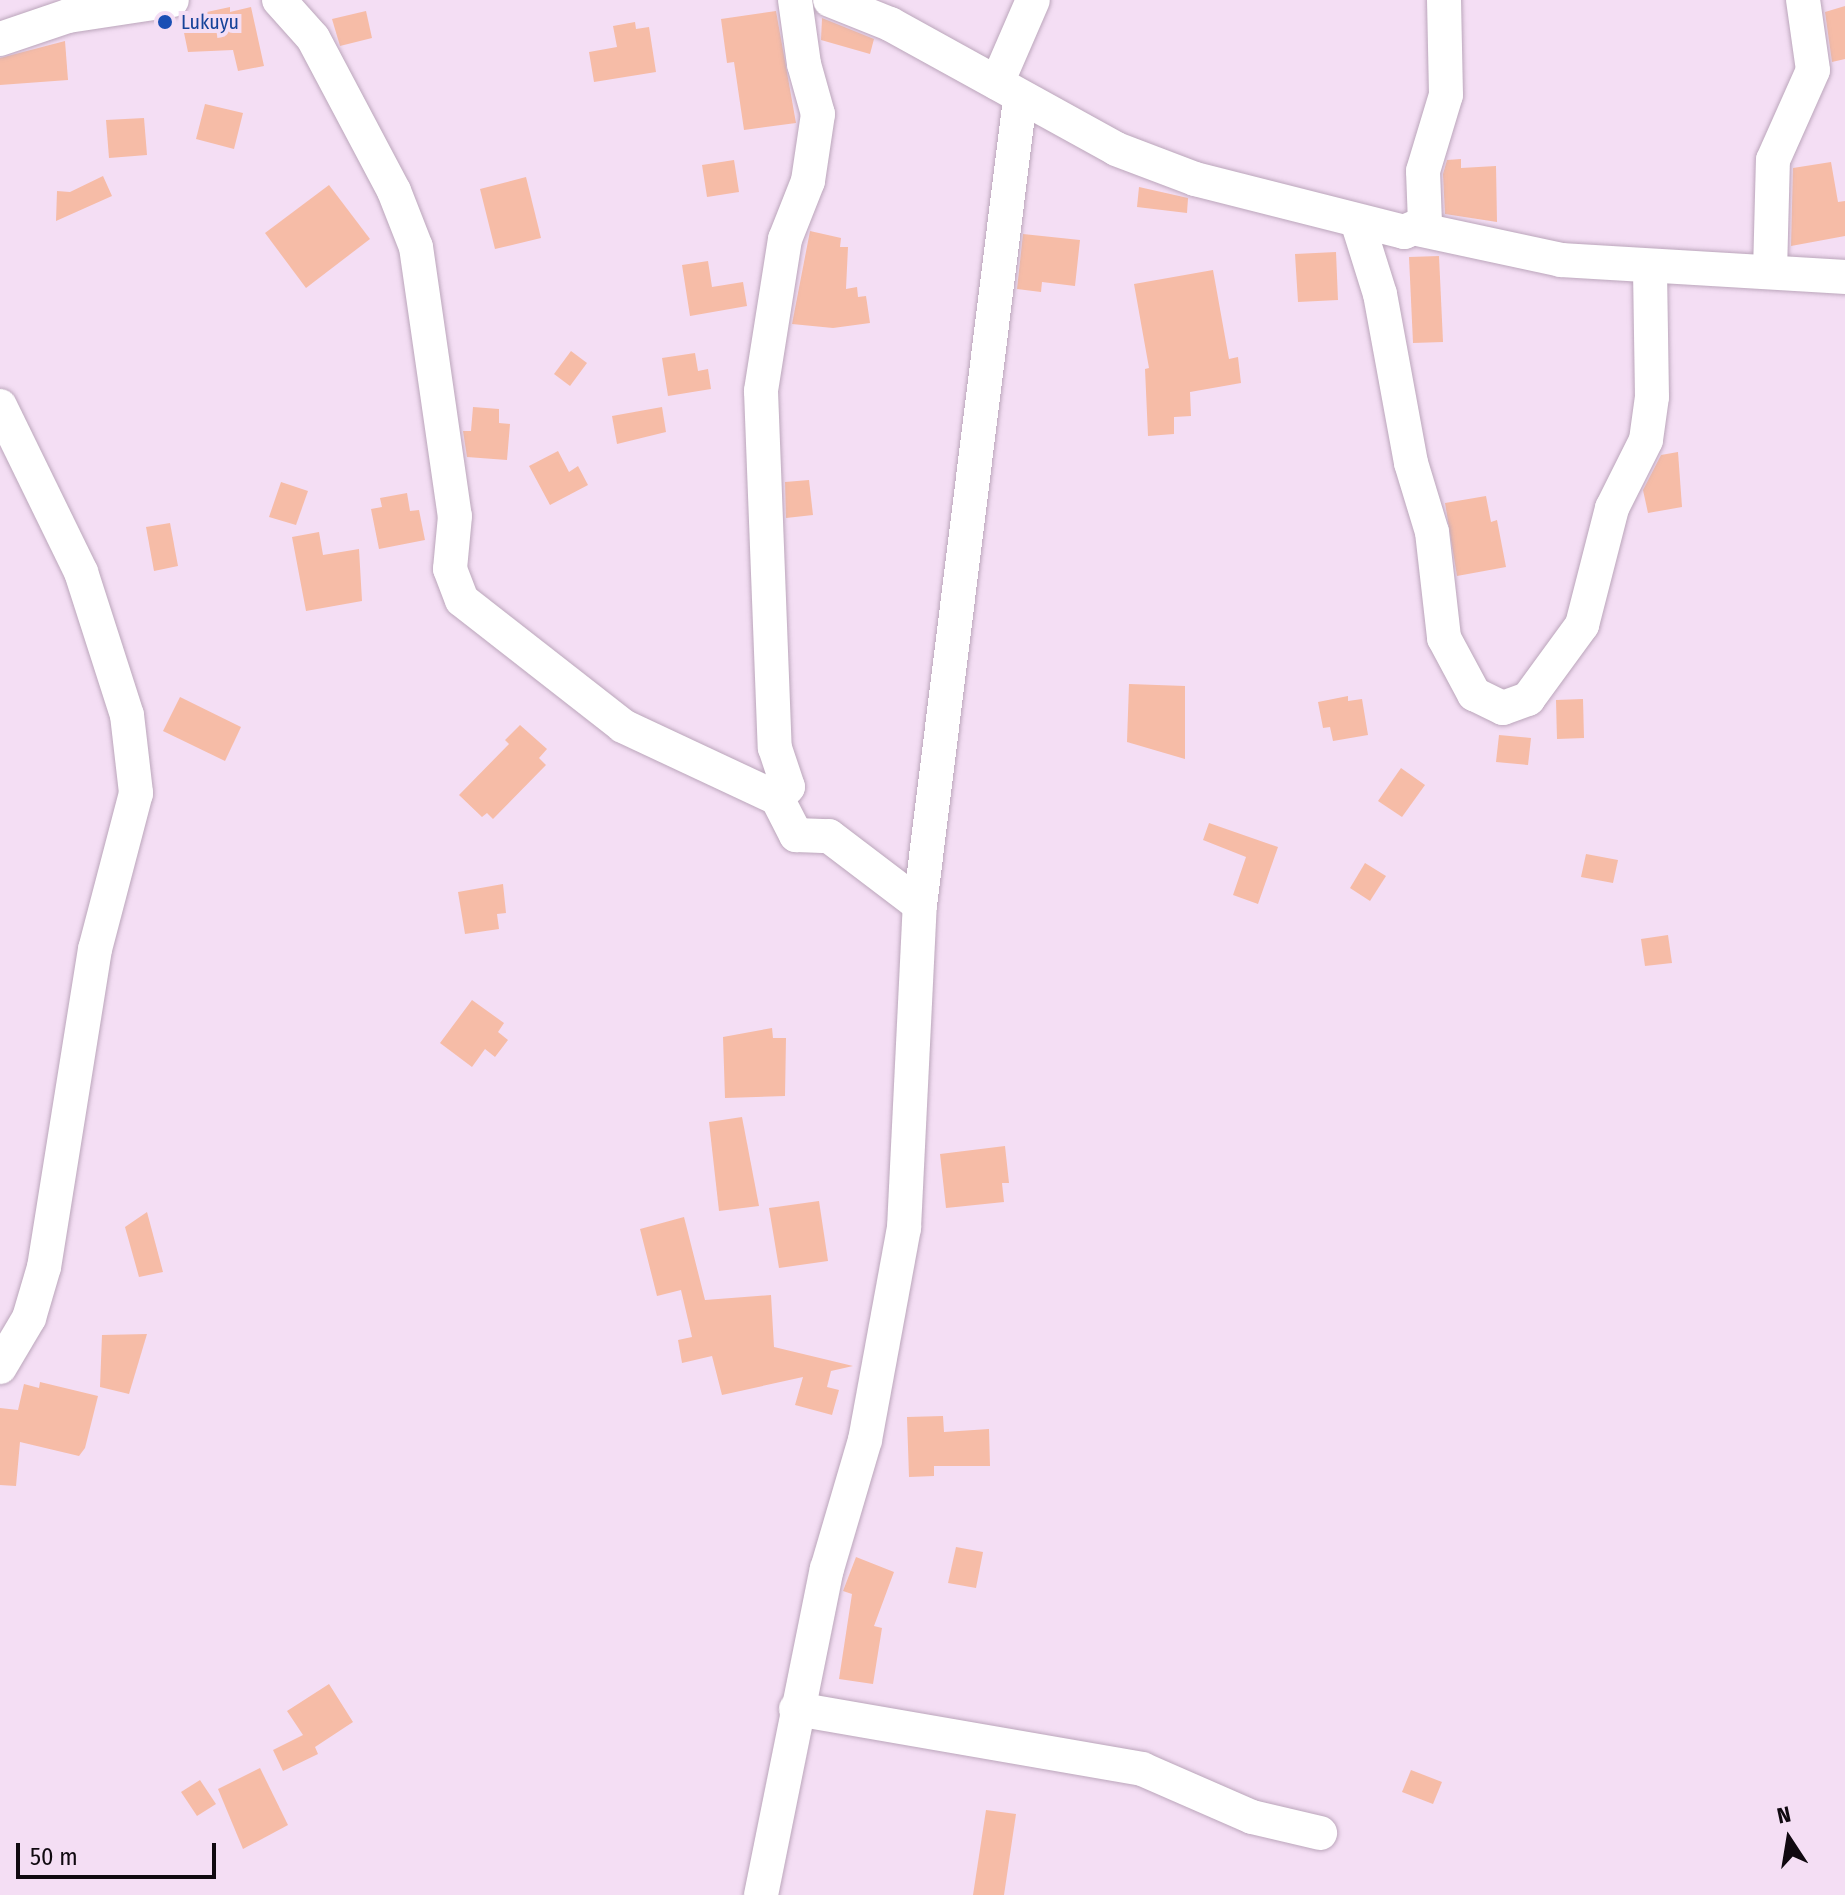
<!DOCTYPE html>
<style>
body{margin:0}
#map{position:relative;width:1845px;height:1895px;overflow:hidden;background:#f4def4;font-family:"Fira Sans Condensed",sans-serif}
div>[style]{position:absolute}
.building>*{inset:0;background:#f6bca7}
.roads{filter:drop-shadow(0 0 2px #bba6bb) drop-shadow(0 0 2px #bba6bb)}
.minor>*{height:34px;margin:-17px;padding:0 17px;transform-origin:17px;border-radius:17px;background:#fff}
.dots>*{width:22px;height:22px;translate:-50% -50%;box-sizing:border-box;border:4px solid #f4def4;border-radius:50%}
span{translate:-50% -50%;white-space:nowrap;text-align:center;line-height:1.15;-webkit-text-stroke:8px #f4def4;paint-order:stroke}
.transit-label{font-size:20px;color:#164399}
.left{translate:0 -50%;text-align:left}
.north{position:absolute;left:1749px;top:1799px;width:80px;height:80px;-webkit-text-stroke:6px #f4def4;paint-order:stroke;rotate:348deg;font-size:22px;font-weight:700;line-height:32px;text-align:center;color:#100910}
.north::after{content:'';display:block;margin:auto;width:28px;height:36px;background:#100910;clip-path:polygon(50% 0,100% 100%,50% 72%,0 100%)}
.scale{position:absolute;left:16px;top:1843px;width:200px;height:36px;box-sizing:border-box;border:4px solid #100910;border-top:0;padding-left:10px;font-size:24px;line-height:28px;white-space:nowrap;color:#100910;-webkit-text-stroke:6px #f4def4;paint-order:stroke}
</style>
<div id="map">
<div class="building">
<div style="clip-path:polygon(1845px 6px,1845px 59px,1832px 62px,1825px 12px)"></div>
<div style="clip-path:polygon(230px 7px,230px 12px,251px 7px,264px 66px,238px 71px,233px 50px,188px 52px,183px 28px,195px 25px,193px 15px)"></div>
<div style="clip-path:polygon(366px 11px,372px 38px,340px 46px,332px 19px)"></div>
<div style="clip-path:polygon(776px 11px,796px 123px,744px 130px,734px 62px,727px 63px,721px 19px)"></div>
<div style="clip-path:polygon(822px 18px,874px 39px,870px 54px,821px 40px)"></div>
<div style="clip-path:polygon(635px 22px,636px 29px,649px 27px,656px 72px,594px 82px,589px 52px,617px 47px,613px 26px)"></div>
<div style="clip-path:polygon(65px 41px,68px 80px,0 85px,0 58px)"></div>
<div style="clip-path:polygon(205px 104px,243px 113px,234px 149px,196px 139px)"></div>
<div style="clip-path:polygon(144px 118px,147px 155px,109px 158px,106px 120px)"></div>
<div style="clip-path:polygon(1461px 159px,1461px 168px,1496px 166px,1497px 222px,1445px 214px,1443px 174px,1447px 160px)"></div>
<div style="clip-path:polygon(734px 160px,739px 192px,707px 197px,702px 165px)"></div>
<div style="clip-path:polygon(1831px 162px,1838px 202px,1845px 201px,1845px 236px,1791px 246px,1793px 168px)"></div>
<div style="clip-path:polygon(103px 176px,112px 196px,56px 221px,57px 191px,70px 192px)"></div>
<div style="clip-path:polygon(526px 177px,541px 238px,495px 249px,480px 189px)"></div>
<div style="clip-path:polygon(329px 185px,370px 239px,306px 288px,265px 233px)"></div>
<div style="clip-path:polygon(1139px 187px,1188px 198px,1187px 213px,1137px 207px)"></div>
<div style="clip-path:polygon(810px 231px,841px 238px,840px 247px,848px 247px,846px 289px,857px 287px,858px 297px,866px 296px,870px 323px,833px 328px,792px 324px)"></div>
<div style="clip-path:polygon(1023px 234px,1080px 240px,1075px 286px,1042px 282px,1041px 292px,1017px 289px)"></div>
<div style="clip-path:polygon(1336px 252px,1338px 300px,1298px 302px,1295px 254px)"></div>
<div style="clip-path:polygon(1439px 256px,1443px 342px,1413px 343px,1409px 257px)"></div>
<div style="clip-path:polygon(708px 261px,712px 287px,743px 282px,747px 306px,690px 316px,682px 265px)"></div>
<div style="clip-path:polygon(1213px 270px,1229px 359px,1238px 357px,1241px 383px,1190px 392px,1191px 416px,1174px 417px,1174px 434px,1148px 436px,1145px 369px,1149px 368px,1134px 284px)"></div>
<div style="clip-path:polygon(571px 351px,587px 363px,570px 386px,554px 374px)"></div>
<div style="clip-path:polygon(695px 353px,698px 371px,708px 369px,711px 389px,668px 396px,662px 358px)"></div>
<div style="clip-path:polygon(473px 407px,499px 409px,499px 423px,510px 424px,507px 460px,467px 457px,463px 431px,471px 431px)"></div>
<div style="clip-path:polygon(662px 407px,666px 432px,617px 444px,612px 416px)"></div>
<div style="clip-path:polygon(558px 451px,569px 472px,578px 466px,588px 485px,550px 505px,529px 466px)"></div>
<div style="clip-path:polygon(1678px 452px,1682px 507px,1648px 513px,1643px 490px,1661px 455px)"></div>
<div style="clip-path:polygon(809px 480px,813px 515px,786px 518px,785px 482px)"></div>
<div style="clip-path:polygon(281px 482px,308px 491px,296px 525px,269px 517px)"></div>
<div style="clip-path:polygon(407px 493px,410px 511px,419px 510px,425px 540px,379px 549px,371px 509px,382px 507px,380px 498px)"></div>
<div style="clip-path:polygon(1486px 496px,1491px 522px,1497px 520px,1506px 567px,1457px 576px,1445px 503px)"></div>
<div style="clip-path:polygon(170px 523px,178px 566px,154px 571px,146px 527px)"></div>
<div style="clip-path:polygon(319px 532px,323px 555px,359px 549px,362px 601px,306px 611px,292px 537px)"></div>
<div style="clip-path:polygon(1129px 684px,1185px 686px,1185px 759px,1127px 742px)"></div>
<div style="clip-path:polygon(1348px 696px,1348px 701px,1362px 699px,1368px 735px,1333px 741px,1330px 727px,1323px 728px,1318px 702px)"></div>
<div style="clip-path:polygon(180px 697px,241px 727px,225px 761px,163px 731px)"></div>
<div style="clip-path:polygon(1583px 699px,1584px 738px,1557px 739px,1556px 700px)"></div>
<div style="clip-path:polygon(520px 725px,547px 749px,539px 758px,546px 765px,493px 819px,487px 813px,482px 817px,459px 795px,509px 744px,505px 740px)"></div>
<div style="clip-path:polygon(1499px 735px,1531px 738px,1528px 765px,1496px 762px)"></div>
<div style="clip-path:polygon(1401px 768px,1425px 785px,1402px 817px,1378px 801px)"></div>
<div style="clip-path:polygon(1209px 823px,1278px 847px,1258px 904px,1233px 895px,1246px 857px,1203px 840px)"></div>
<div style="clip-path:polygon(1586px 854px,1618px 860px,1613px 883px,1581px 877px)"></div>
<div style="clip-path:polygon(1365px 863px,1386px 876px,1370px 901px,1350px 888px)"></div>
<div style="clip-path:polygon(503px 884px,506px 913px,497px 914px,499px 929px,465px 934px,458px 892px)"></div>
<div style="clip-path:polygon(1668px 935px,1672px 963px,1645px 966px,1641px 939px)"></div>
<div style="clip-path:polygon(472px 1000px,504px 1023px,498px 1032px,508px 1040px,495px 1057px,485px 1049px,472px 1067px,440px 1043px)"></div>
<div style="clip-path:polygon(772px 1028px,773px 1038px,786px 1038px,785px 1096px,725px 1098px,723px 1037px)"></div>
<div style="clip-path:polygon(742px 1117px,759px 1206px,719px 1211px,709px 1122px)"></div>
<div style="clip-path:polygon(1005px 1146px,1009px 1183px,1002px 1183px,1004px 1202px,946px 1208px,940px 1154px)"></div>
<div style="clip-path:polygon(819px 1201px,828px 1261px,779px 1268px,769px 1208px)"></div>
<div style="clip-path:polygon(147px 1212px,163px 1272px,139px 1277px,125px 1227px)"></div>
<div style="clip-path:polygon(684px 1217px,705px 1300px,771px 1295px,774px 1347px,853px 1366px,831px 1371px,827px 1387px,839px 1390px,832px 1415px,795px 1405px,803px 1377px,722px 1395px,712px 1356px,682px 1363px,678px 1340px,692px 1337px,681px 1290px,657px 1296px,640px 1229px)"></div>
<div style="clip-path:polygon(147px 1334px,129px 1394px,100px 1387px,102px 1335px)"></div>
<div style="clip-path:polygon(40px 1382px,98px 1396px,85px 1448px,79px 1456px,20px 1442px,16px 1486px,0 1485px,0 1408px,18px 1410px,24px 1384px,39px 1388px)"></div>
<div style="clip-path:polygon(943px 1416px,944px 1432px,989px 1429px,990px 1466px,934px 1466px,934px 1476px,909px 1477px,907px 1417px)"></div>
<div style="clip-path:polygon(956px 1547px,983px 1552px,976px 1588px,948px 1583px)"></div>
<div style="clip-path:polygon(856px 1557px,894px 1572px,874px 1626px,882px 1628px,873px 1684px,839px 1679px,852px 1594px,843px 1591px)"></div>
<div style="clip-path:polygon(329px 1684px,353px 1722px,315px 1747px,318px 1754px,283px 1771px,273px 1750px,303px 1735px,287px 1711px)"></div>
<div style="clip-path:polygon(260px 1768px,288px 1825px,243px 1849px,218px 1789px)"></div>
<div style="clip-path:polygon(1411px 1770px,1442px 1782px,1433px 1804px,1402px 1792px)"></div>
<div style="clip-path:polygon(200px 1780px,216px 1804px,197px 1816px,181px 1792px)"></div>
<div style="clip-path:polygon(986px 1810px,1016px 1814px,1004px 1895px,973px 1895px)"></div>
</div>
<div class="roads">
<div class="minor">
<div style="left:279px;top:0;width:51px;rotate:48.2deg"></div>
<div style="left:313px;top:38px;width:173px;rotate:62.1deg"></div>
<div style="left:394px;top:191px;width:60px;rotate:68.6deg"></div>
<div style="left:416px;top:247px;width:272px;rotate:81.8deg"></div>
<div style="left:455px;top:516px;width:53px;rotate:95.4deg"></div>
<div style="left:450px;top:569px;width:33px;rotate:69deg"></div>
<div style="left:462px;top:600px;width:204px;rotate:38deg"></div>
<div style="left:623px;top:726px;width:170px;rotate:25.1deg"></div>
<div style="left:795px;top:0;width:65px;rotate:82deg"></div>
<div style="left:804px;top:64px;width:52px;rotate:74.4deg"></div>
<div style="left:818px;top:114px;width:68px;rotate:98.5deg"></div>
<div style="left:808px;top:181px;width:62px;rotate:111.6deg"></div>
<div style="left:785px;top:239px;width:154px;rotate:99deg"></div>
<div style="left:761px;top:391px;width:357px;rotate:87.8deg"></div>
<div style="left:775px;top:748px;width:41px;rotate:71.6deg"></div>
<div style="left:788px;top:787px;width:16px;rotate:135deg"></div>
<div style="left:777px;top:798px;width:42px;rotate:62.8deg"></div>
<div style="left:796px;top:835px;width:33px;rotate:2deg"></div>
<div style="left:829px;top:836px;width:114px;rotate:37.2deg"></div>
<div style="left:830px;top:0;width:65px;rotate:21.8deg"></div>
<div style="left:890px;top:24px;width:258px;rotate:28.9deg"></div>
<div style="left:1116px;top:149px;width:85px;rotate:20.8deg"></div>
<div style="left:1195px;top:179px;width:216px;rotate:14.2deg"></div>
<div style="left:1404px;top:232px;width:23px;rotate:-23deg"></div>
<div style="left:1425px;top:223px;width:52px;rotate:-92.2deg"></div>
<div style="left:1423px;top:171px;width:79px;rotate:-73.2deg"></div>
<div style="left:1446px;top:95px;width:95px;rotate:-91.2deg"></div>
<div style="left:0;top:39px;width:72px;rotate:-18.7deg"></div>
<div style="left:68px;top:16px;width:105px;rotate:-8.7deg"></div>
<div style="left:997px;top:83px;width:90px;rotate:-66.6deg"></div>
<div style="left:1358px;top:224px;width:73px;rotate:72.6deg"></div>
<div style="left:1380px;top:294px;width:172px;rotate:79.6deg"></div>
<div style="left:1411px;top:463px;width:72px;rotate:73.1deg"></div>
<div style="left:1432px;top:532px;width:107px;rotate:83.5deg"></div>
<div style="left:1444px;top:638px;width:64px;rotate:61.8deg"></div>
<div style="left:1474px;top:694px;width:32px;rotate:26deg"></div>
<div style="left:1503px;top:708px;width:27px;rotate:-20deg"></div>
<div style="left:1528px;top:699px;width:92px;rotate:-53.9deg"></div>
<div style="left:1582px;top:625px;width:121px;rotate:-75.6deg"></div>
<div style="left:1612px;top:508px;width:76px;rotate:-63.4deg"></div>
<div style="left:1646px;top:440px;width:43px;rotate:-82.1deg"></div>
<div style="left:1652px;top:397px;width:131px;rotate:-90.9deg"></div>
<div style="left:1417px;top:229px;width:147px;rotate:12.1deg"></div>
<div style="left:1561px;top:260px;width:285px;rotate:3.4deg"></div>
<div style="left:1770px;top:272px;width:112px;rotate:-88.5deg"></div>
<div style="left:1773px;top:160px;width:98px;rotate:-66deg"></div>
<div style="left:1813px;top:70px;width:71px;rotate:-98.1deg"></div>
<div style="left:0;top:406px;width:185px;rotate:64deg"></div>
<div style="left:81px;top:572px;width:150px;rotate:72.2deg"></div>
<div style="left:127px;top:715px;width:79px;rotate:83.4deg"></div>
<div style="left:136px;top:793px;width:161px;rotate:104.7deg"></div>
<div style="left:95px;top:949px;width:322px;rotate:99.1deg"></div>
<div style="left:44px;top:1267px;width:53px;rotate:106.4deg"></div>
<div style="left:29px;top:1318px;width:57px;rotate:120.6deg"></div>
<div style="left:796px;top:1709px;width:351px;rotate:9.8deg"></div>
<div style="left:1142px;top:1769px;width:120px;rotate:23.6deg"></div>
<div style="left:1252px;top:1817px;width:70px;rotate:13.2deg"></div>
<div style="left:761px;top:1895px;width:333px;rotate:-78.6deg"></div>
<div style="left:827px;top:1569px;width:134px;rotate:-73.6deg"></div>
<div style="left:865px;top:1440px;width:216px;rotate:-79.6deg"></div>
<div style="left:904px;top:1228px;width:323px;rotate:-87.2deg"></div>
<div style="left:920px;top:905px;width:812px;rotate:-82.93deg"></div>
</div>
</div>
<div class="dots">
<div style="left:165px;top:22px;background:#1a4fb4"></div>
</div>
<div class="transit-label">
<span class="left" style="left:181px;top:22px">Lukuyu</span>
</div>
<div class="north">N</div>
<div class="scale">50 m</div>
</div>
